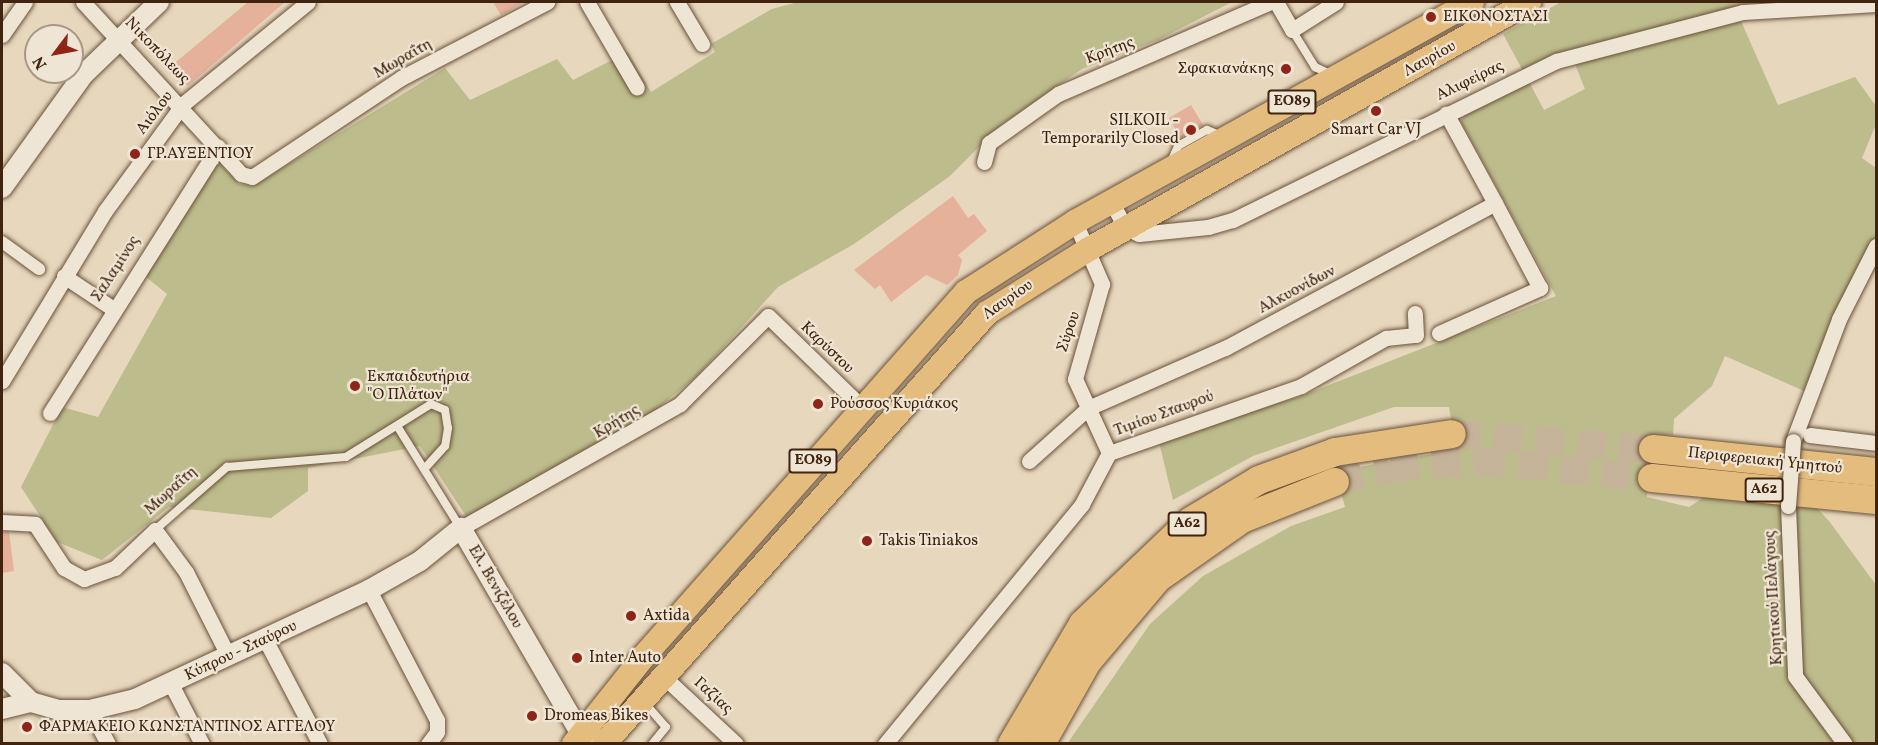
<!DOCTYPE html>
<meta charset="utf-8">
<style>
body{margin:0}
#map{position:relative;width:1878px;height:745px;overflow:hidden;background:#e6d7bd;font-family:Vollkorn,serif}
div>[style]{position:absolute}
.green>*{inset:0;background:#bdbc8c}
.building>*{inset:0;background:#e5b19b}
.motorway-tunnel>*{height:28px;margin-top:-14px;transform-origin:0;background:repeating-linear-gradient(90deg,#c5b39a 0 28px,transparent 0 42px)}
.roads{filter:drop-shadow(0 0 2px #6a513a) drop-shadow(0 0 2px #6a513a)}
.service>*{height:8px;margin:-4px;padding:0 4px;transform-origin:4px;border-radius:4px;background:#efe5d4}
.pedestrian>*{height:12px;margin:-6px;padding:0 6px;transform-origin:6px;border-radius:6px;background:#efe5d4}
.minor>*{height:15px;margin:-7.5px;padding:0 7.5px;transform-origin:7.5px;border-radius:7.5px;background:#efe5d4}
.tertiary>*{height:20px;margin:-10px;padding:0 10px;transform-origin:10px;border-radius:10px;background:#efe5d4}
.primary>*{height:24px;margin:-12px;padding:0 12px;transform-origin:12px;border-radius:12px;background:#e3bc7e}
.motorway>*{height:28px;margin:-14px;padding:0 14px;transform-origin:14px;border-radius:14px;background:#e3bc7e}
.bridges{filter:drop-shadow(0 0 2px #6a513a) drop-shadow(0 0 2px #6a513a)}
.minor-bridge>*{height:15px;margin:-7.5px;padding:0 7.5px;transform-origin:7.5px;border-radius:7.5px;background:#efe5d4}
.dots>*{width:16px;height:16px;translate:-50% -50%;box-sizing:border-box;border:3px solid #efe5d4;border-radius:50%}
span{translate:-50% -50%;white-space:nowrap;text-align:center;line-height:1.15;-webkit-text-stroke:4.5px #efe5d4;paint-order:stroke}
.shield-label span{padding:2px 4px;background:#efe5d4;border:2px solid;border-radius:4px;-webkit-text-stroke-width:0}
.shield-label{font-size:15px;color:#41240f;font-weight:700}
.poi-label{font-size:16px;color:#41240f}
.left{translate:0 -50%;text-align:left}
.right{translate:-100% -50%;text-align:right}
.street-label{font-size:16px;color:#41240f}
.frame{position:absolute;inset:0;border:3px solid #41240f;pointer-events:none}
.north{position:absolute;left:24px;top:24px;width:60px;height:60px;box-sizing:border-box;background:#efe5d4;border:2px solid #a99885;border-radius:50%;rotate:238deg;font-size:16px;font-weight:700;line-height:24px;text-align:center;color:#41240f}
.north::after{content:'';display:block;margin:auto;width:21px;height:27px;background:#8f2418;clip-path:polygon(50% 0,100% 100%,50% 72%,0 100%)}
</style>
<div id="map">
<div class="green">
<div style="clip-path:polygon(798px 2px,1232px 2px,1158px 40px,1082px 69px,1001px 125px,950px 176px,854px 244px,778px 287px,697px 376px,632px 429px,468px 519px,420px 446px,308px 468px,308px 491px,271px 518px,169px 507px,102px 560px,57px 542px,21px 487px,62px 407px,98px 417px,167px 294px,141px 273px,218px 161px,239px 184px,253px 186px,445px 68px,470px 100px,557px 59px,573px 80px,628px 52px,651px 92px,715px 52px,711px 44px,772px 9px)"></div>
<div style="clip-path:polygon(1561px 2px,1774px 2px,1523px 71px,1503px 34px)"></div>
<div style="clip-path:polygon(1741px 21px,1778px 105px,1855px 77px,1876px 106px,1876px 124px,1862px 158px,1876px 168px,1876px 237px,1804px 391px,1725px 356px,1712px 386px,1674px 419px,1673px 435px,1651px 435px,1647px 497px,1689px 507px,1709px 494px,1815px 506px,1829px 521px,1876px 585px,1876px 743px,1067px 744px,1150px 624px,1203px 576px,1291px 526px,1345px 507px,1335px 471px,1456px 450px,1449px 407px,1394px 407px,1253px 456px,1173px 500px,1158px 438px,1296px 398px,1556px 296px,1461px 122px,1466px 112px,1528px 80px,1544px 110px,1585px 89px,1575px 64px)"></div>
</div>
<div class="building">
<div style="clip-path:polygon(248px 2px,285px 2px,188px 86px,170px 67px)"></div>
<div style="clip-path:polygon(493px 2px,524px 2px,501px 15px)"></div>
<div style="clip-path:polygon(1191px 105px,1203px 125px,1180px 138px,1169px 118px)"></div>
<div style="clip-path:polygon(953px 196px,968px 218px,974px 214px,987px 231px,958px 255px,962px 260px,958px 275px,947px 285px,926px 275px,891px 302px,880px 285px,875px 289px,854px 270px)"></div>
<div style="clip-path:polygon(2px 532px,9px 532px,14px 571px,2px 573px)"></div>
</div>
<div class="motorway-tunnel">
<div style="left:1452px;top:434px;width:202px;rotate:4.3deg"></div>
<div style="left:1335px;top:482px;width:57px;rotate:-14.3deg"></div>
<div style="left:1390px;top:468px;width:87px;rotate:-4.6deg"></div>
<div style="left:1477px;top:461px;width:176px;rotate:5.5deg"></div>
</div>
<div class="roads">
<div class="service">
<div style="left:1292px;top:30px;width:44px;rotate:58.1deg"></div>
<div style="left:1315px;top:67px;width:19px;rotate:25deg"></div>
<div style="left:1171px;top:162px;width:17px;rotate:-66deg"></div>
<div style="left:1178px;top:146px;width:33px;rotate:-29deg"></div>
<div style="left:1207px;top:130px;width:16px;rotate:22deg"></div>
<div style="left:399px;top:429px;width:115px;rotate:58.1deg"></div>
<div style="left:155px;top:530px;width:96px;rotate:-41.2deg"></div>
<div style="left:227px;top:467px;width:119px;rotate:-4.8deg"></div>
<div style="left:346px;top:457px;width:100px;rotate:-31.9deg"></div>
<div style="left:431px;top:404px;width:15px;rotate:23deg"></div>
<div style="left:445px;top:410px;width:18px;rotate:81deg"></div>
<div style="left:448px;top:428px;width:18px;rotate:99deg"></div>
<div style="left:445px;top:446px;width:31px;rotate:132deg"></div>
<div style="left:644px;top:702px;width:33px;rotate:49deg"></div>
<div style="left:666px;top:727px;width:22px;rotate:129deg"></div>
</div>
<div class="pedestrian">
<div style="left:2px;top:242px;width:46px;rotate:36.1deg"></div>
</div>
<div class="minor">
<div style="left:83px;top:2px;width:234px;rotate:47.4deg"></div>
<div style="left:241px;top:174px;width:11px;rotate:15deg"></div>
<div style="left:252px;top:177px;width:179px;rotate:-33.6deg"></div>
<div style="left:401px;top:78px;width:165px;rotate:-27.5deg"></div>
<div style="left:587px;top:2px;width:99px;rotate:59.8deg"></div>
<div style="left:677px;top:2px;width:49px;rotate:59.2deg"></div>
<div style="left:1276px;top:2px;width:32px;rotate:60deg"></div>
<div style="left:1292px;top:30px;width:52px;rotate:-32.5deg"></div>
<div style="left:2px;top:35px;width:40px;rotate:-55.1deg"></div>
<div style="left:984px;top:162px;width:20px;rotate:-75deg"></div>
<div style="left:989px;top:143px;width:85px;rotate:-35.4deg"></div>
<div style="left:1058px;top:94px;width:232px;rotate:-23.4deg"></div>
<div style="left:1111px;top:202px;width:30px;rotate:60deg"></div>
<div style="left:1126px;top:228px;width:14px;rotate:25deg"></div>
<div style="left:1139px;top:234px;width:69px;rotate:-5.8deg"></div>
<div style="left:1208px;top:227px;width:26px;rotate:-16deg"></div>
<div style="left:1233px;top:220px;width:360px;rotate:-26.2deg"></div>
<div style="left:1556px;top:61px;width:193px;rotate:-14.7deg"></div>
<div style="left:1743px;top:12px;width:133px;rotate:-3.4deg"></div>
<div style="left:1075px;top:222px;width:68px;rotate:66.5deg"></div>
<div style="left:1102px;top:284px;width:99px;rotate:105.9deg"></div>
<div style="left:1075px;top:379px;width:81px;rotate:65.3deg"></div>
<div style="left:64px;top:276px;width:58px;rotate:33.7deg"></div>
<div style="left:1439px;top:333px;width:111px;rotate:-24deg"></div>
<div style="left:1540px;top:288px;width:96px;rotate:-117.9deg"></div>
<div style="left:2px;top:381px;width:199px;rotate:-58.8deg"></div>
<div style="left:105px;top:211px;width:132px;rotate:-53.9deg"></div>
<div style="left:183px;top:104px;width:161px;rotate:-39.2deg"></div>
<div style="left:50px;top:413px;width:315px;rotate:-57.7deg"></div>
<div style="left:1810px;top:435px;width:66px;rotate:6.9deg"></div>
<div style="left:1793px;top:441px;width:130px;rotate:-69.3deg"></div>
<div style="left:1839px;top:319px;width:82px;rotate:-63.1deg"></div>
<div style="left:1029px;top:461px;width:79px;rotate:-41.9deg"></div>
<div style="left:1088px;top:408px;width:150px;rotate:-23.7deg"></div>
<div style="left:1225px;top:348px;width:306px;rotate:-28.2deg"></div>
<div style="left:1495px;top:203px;width:102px;rotate:-118.6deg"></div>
<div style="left:1788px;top:506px;width:170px;rotate:87.6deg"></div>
<div style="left:1795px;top:676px;width:84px;rotate:53.7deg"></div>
<div style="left:2px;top:522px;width:33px;rotate:3deg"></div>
<div style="left:35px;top:524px;width:53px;rotate:56.6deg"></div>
<div style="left:64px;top:568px;width:23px;rotate:29deg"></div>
<div style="left:84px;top:579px;width:33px;rotate:-20deg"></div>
<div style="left:115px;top:568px;width:55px;rotate:-43.5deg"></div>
<div style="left:155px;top:530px;width:52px;rotate:53.6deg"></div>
<div style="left:186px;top:572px;width:95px;rotate:63.2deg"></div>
<div style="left:461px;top:528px;width:252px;rotate:-29.5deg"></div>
<div style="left:680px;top:404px;width:124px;rotate:-45deg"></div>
<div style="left:768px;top:316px;width:129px;rotate:44.1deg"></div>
<div style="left:369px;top:590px;width:147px;rotate:62.4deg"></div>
<div style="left:437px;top:720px;width:12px;rotate:90deg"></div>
<div style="left:437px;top:732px;width:15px;rotate:127deg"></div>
<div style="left:266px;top:641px;width:116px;rotate:62.3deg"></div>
<div style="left:664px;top:677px;width:98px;rotate:42.9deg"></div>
<div style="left:171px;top:684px;width:68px;rotate:62.7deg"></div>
<div style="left:90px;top:710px;width:38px;rotate:62deg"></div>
<div style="left:885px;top:744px;width:310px;rotate:-50.6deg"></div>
<div style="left:1082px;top:504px;width:58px;rotate:-62.1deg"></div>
<div style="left:1109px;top:453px;width:203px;rotate:-19.2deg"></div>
<div style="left:1301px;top:386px;width:98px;rotate:-29.5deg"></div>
<div style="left:1386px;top:338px;width:30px;rotate:-6deg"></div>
<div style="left:1416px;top:335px;width:22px;rotate:-93deg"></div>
</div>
<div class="tertiary">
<div style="left:2px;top:188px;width:140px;rotate:-54.3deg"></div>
<div style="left:84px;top:74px;width:104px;rotate:-43.8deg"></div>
<div style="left:2px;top:673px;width:41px;rotate:45deg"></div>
<div style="left:31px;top:702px;width:29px;rotate:16deg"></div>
<div style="left:59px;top:710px;width:31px"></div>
<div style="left:90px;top:710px;width:46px;rotate:-13.7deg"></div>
<div style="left:135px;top:699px;width:258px;rotate:-25deg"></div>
<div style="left:369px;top:590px;width:59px;rotate:-29.6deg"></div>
<div style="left:420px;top:561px;width:53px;rotate:-38.8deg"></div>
<div style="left:461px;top:528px;width:238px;rotate:59.8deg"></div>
<div style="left:581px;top:734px;width:15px;rotate:42deg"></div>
<div style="left:2px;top:709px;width:30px;rotate:-14deg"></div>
</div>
<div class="primary">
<div style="left:574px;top:744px;width:112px;rotate:-51.5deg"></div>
<div style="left:644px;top:656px;width:486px;rotate:-48.5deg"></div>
<div style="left:966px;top:292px;width:130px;rotate:-32.7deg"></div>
<div style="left:1075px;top:222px;width:454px;rotate:-29deg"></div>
<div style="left:604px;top:744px;width:577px;rotate:-48.37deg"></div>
<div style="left:987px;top:313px;width:120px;rotate:-32.1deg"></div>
<div style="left:1089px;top:249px;width:505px;rotate:-29.31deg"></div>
</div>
<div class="motorway">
<div style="left:1653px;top:449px;width:224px;rotate:5.9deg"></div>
<div style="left:1652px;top:478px;width:225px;rotate:5.6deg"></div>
<div style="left:1012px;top:744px;width:139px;rotate:-59.4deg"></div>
<div style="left:1083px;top:624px;width:149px;rotate:-43.6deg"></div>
<div style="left:1191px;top:521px;width:79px;rotate:-31.1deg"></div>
<div style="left:1259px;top:480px;width:81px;rotate:-20.2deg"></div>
<div style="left:1335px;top:452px;width:118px;rotate:-8.7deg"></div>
<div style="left:1041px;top:744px;width:94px;rotate:-60.7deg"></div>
<div style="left:1087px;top:662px;width:110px;rotate:-49.8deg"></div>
<div style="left:1158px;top:578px;width:103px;rotate:-35.1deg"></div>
<div style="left:1242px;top:519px;width:100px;rotate:-21.7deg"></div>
</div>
</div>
<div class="bridges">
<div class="minor-bridge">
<div style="left:1788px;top:506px;width:65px;rotate:-85.6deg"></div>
</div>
</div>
<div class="dots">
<div style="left:1431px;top:17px;background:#8f2418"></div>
<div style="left:1286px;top:69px;background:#8f2418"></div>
<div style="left:1376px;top:111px;background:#8f2418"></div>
<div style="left:1191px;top:130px;background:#8f2418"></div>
<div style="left:135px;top:154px;background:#8f2418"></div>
<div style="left:355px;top:386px;background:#8f2418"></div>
<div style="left:818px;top:404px;background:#8f2418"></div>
<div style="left:867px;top:541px;background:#8f2418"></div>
<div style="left:631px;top:616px;background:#8f2418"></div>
<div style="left:577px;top:658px;background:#8f2418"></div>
<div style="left:532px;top:716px;background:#8f2418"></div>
<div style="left:27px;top:727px;background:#8f2418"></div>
</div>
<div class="shield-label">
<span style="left:1292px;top:102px">ΕΟ89</span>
<span style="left:813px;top:461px">ΕΟ89</span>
<span style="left:1764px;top:490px">Α62</span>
<span style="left:1187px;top:524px">Α62</span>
</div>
<div class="poi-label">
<span class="left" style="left:1443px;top:17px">ΕΙΚΟΝΟΣΤΑΣΙ</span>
<span class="right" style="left:1274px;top:69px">Σφακιανάκης</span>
<span class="right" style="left:1179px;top:130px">SILKOIL -<br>Temporarily Closed</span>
<span style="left:1376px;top:130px">Smart Car VJ</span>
<span class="left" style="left:147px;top:154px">ΓΡ.ΑΥΞΕΝΤΙΟΥ</span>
<span class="left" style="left:367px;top:386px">Εκπαιδευτήρια<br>"Ο Πλάτων"</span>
<span class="left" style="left:830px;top:404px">Ρούσσος Κυριάκος</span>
<span class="left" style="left:879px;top:541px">Takis Tiniakos</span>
<span class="left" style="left:643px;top:616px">Axtida</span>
<span class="left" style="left:589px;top:658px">Inter Auto</span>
<span class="left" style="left:544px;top:716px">Dromeas Bikes</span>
<span class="left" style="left:39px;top:727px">ΦΑΡΜΑΚΕΙΟ ΚΩΝΣΤΑΝΤΙΝΟΣ ΑΓΓΕΛΟΥ</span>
</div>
<div class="street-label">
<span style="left:157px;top:51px;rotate:46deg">Νικοπόλεως</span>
<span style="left:1110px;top:51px;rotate:-21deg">Κρήτης</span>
<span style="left:403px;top:59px;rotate:-30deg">Μωραΐτη</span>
<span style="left:1430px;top:59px;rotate:-29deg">Λαυρίου</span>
<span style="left:1470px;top:81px;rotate:-26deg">Αλιφείρας</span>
<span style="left:155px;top:113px;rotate:-53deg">Αιόλου</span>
<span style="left:116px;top:269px;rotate:-57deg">Σαλαμίνος</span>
<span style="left:1297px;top:290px;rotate:-28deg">Αλκυονίδων</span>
<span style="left:1008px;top:300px;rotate:-35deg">Λαυρίου</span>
<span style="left:1069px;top:332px;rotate:-71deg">Σύρου</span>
<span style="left:827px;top:348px;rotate:44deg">Καρύστου</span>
<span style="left:1164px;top:414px;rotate:-20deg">Τιμίου Σταυρού</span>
<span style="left:617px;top:422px;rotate:-31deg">Κρήτης</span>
<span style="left:1765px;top:461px;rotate:6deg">Περιφερειακή Υμηττού</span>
<span style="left:171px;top:491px;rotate:-42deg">Μωραΐτη</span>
<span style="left:495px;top:587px;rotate:60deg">Ελ. Βενιζέλου</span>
<span style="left:1774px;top:598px;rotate:-93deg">Κρητικού Πελάγους</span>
<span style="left:241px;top:651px;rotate:-25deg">Κύπρου - Σταύρου</span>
<span style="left:713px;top:696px;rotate:42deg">Γαζίας</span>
</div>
<div class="frame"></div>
<div class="north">N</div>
</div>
